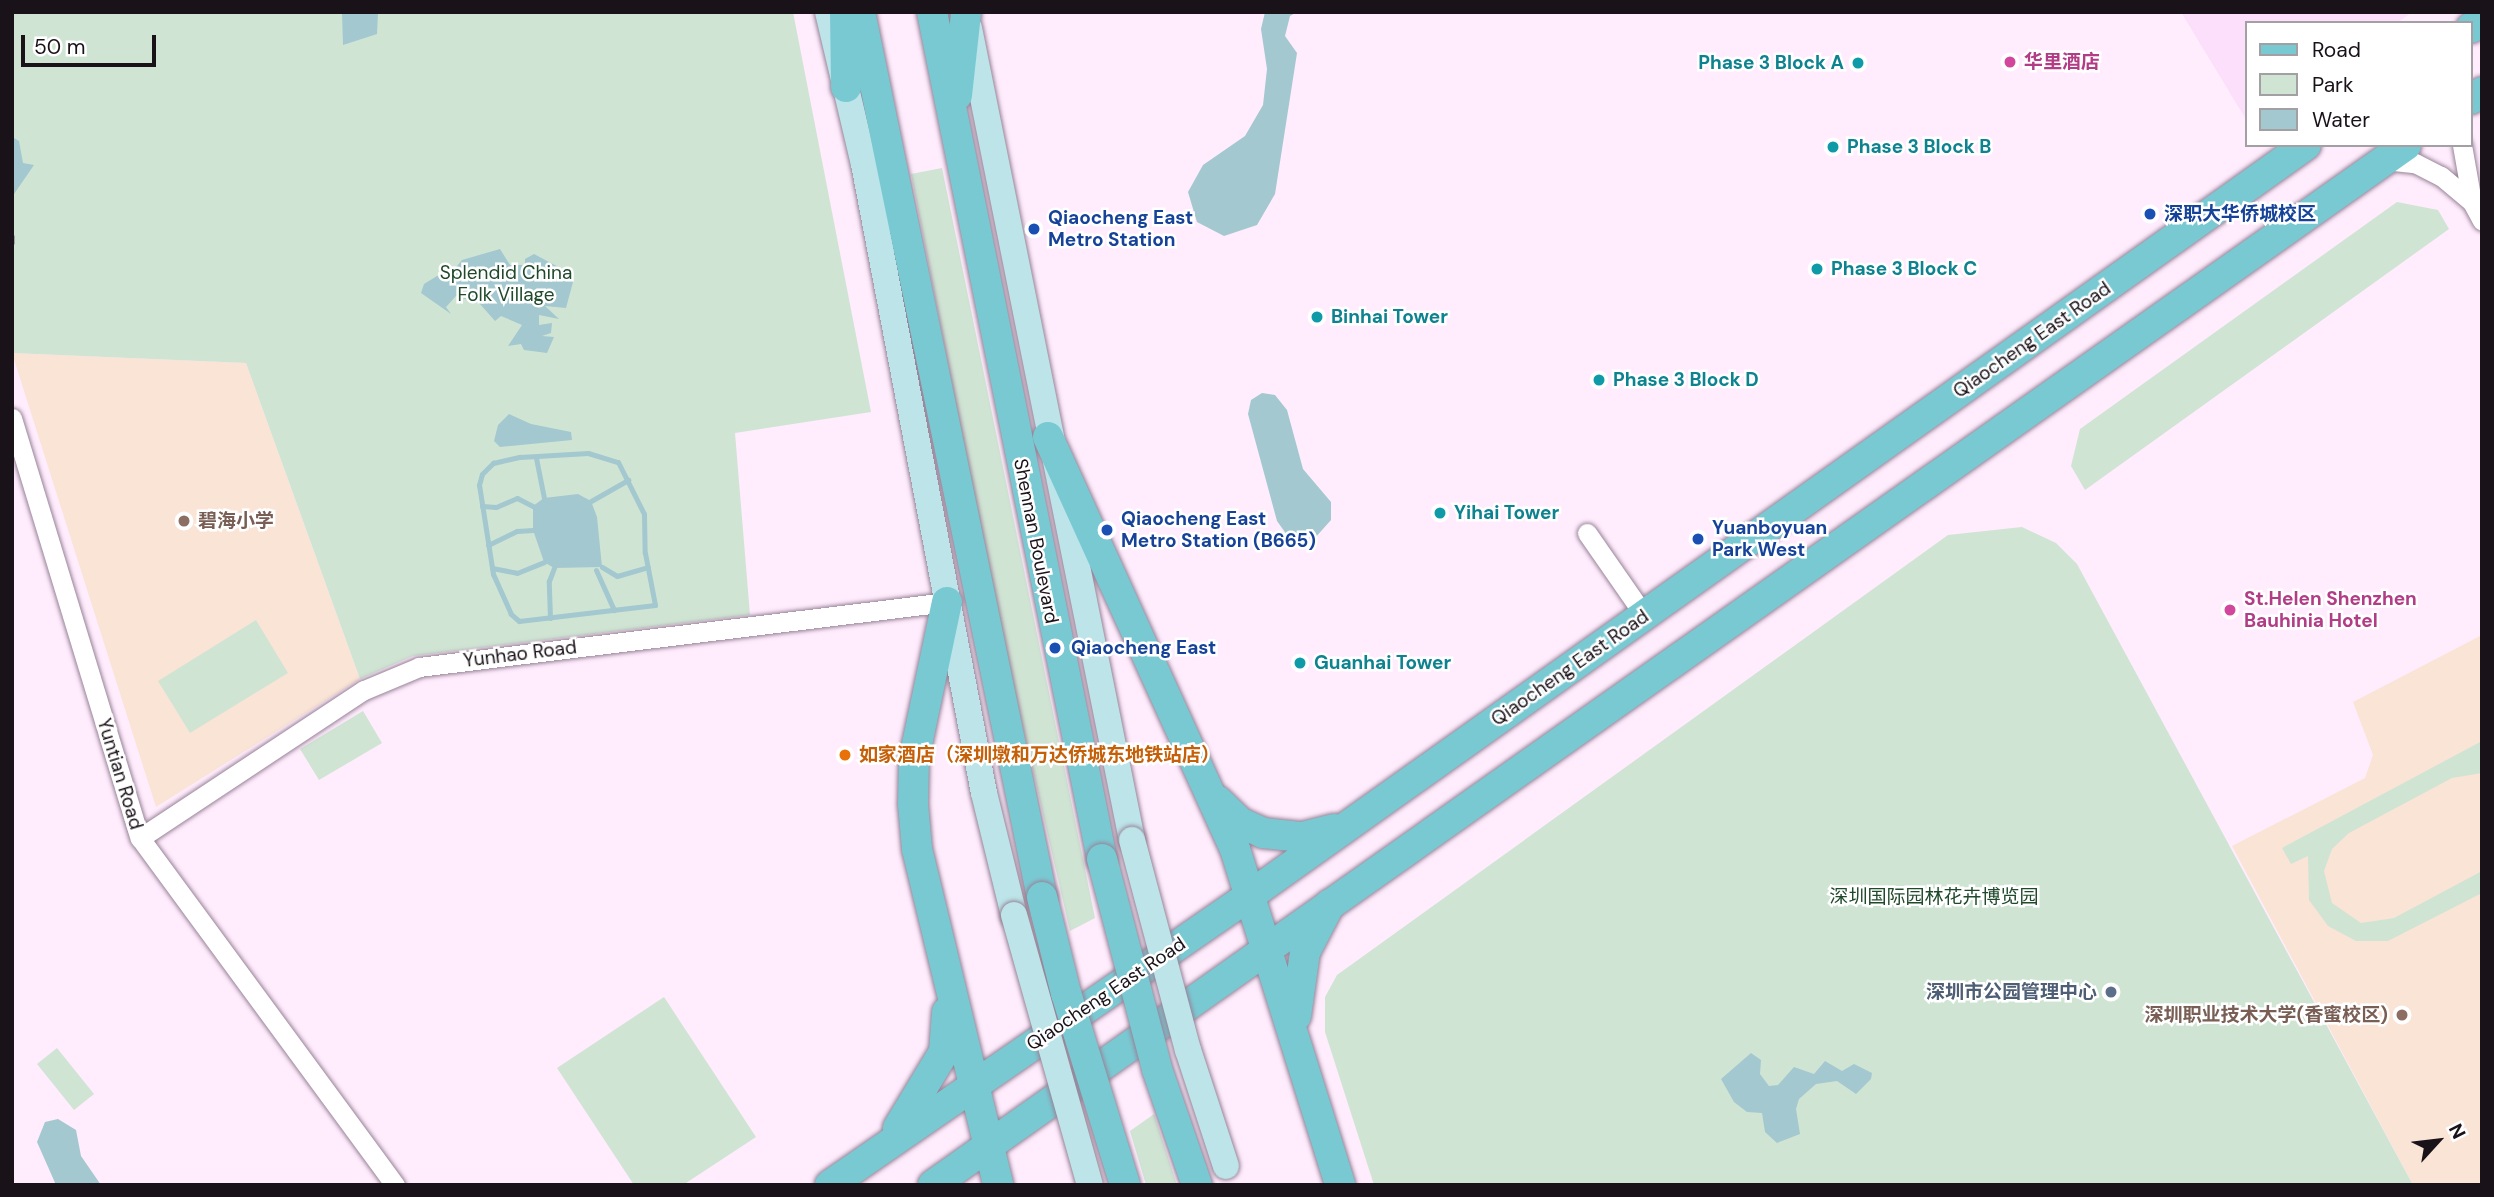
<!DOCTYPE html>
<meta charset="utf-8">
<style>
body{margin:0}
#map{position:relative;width:2494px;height:1197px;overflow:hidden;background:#ffecfd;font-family:"DM Sans","Noto Sans SC",sans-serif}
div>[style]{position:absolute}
.built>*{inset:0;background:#fcdffa}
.education>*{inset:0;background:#fae4d6}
.green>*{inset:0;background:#d0e4d4}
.water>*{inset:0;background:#a3c8cf}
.stream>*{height:5px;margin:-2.5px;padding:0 2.5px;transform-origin:2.5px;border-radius:2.5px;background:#a3c8cf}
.roads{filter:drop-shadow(0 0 2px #988397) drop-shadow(0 0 2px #988397)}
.minor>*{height:19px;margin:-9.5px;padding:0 9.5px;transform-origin:9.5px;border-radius:9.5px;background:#fff}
.secondary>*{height:26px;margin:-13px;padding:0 13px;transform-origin:13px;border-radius:13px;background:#bce4e9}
.primary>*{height:30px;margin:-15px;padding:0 15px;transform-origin:15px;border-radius:15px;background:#79c9d3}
.rail>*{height:5px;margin-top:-2.5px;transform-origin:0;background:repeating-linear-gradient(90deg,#776b76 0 14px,transparent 0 21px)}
.bridges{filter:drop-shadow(0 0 2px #988397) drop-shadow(0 0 2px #988397)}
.secondary-bridge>*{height:26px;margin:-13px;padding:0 13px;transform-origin:13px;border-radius:13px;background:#bce4e9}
.primary-bridge>*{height:30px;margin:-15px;padding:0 15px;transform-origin:15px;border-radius:15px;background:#79c9d3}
.dots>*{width:19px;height:19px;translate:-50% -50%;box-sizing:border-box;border:4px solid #fff;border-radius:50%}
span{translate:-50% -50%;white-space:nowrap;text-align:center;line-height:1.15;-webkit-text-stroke:5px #fff;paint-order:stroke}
.hotel-label{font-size:19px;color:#b23c85;font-weight:700}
.left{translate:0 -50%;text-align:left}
.culture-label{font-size:19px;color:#0d838f;font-weight:700}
.right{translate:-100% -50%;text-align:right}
.transit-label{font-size:19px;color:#164399;font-weight:700}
.park-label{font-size:19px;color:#1f492a}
.street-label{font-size:19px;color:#1a1219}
.education-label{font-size:19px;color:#785e54;font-weight:700}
.food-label{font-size:19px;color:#c56008;font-weight:700}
.service-label{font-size:19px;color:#4e5e75;font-weight:700}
.frame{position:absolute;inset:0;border:14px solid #1a1219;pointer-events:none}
.legend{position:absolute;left:2245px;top:21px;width:228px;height:126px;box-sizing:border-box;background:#fff;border:2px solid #a3a0a3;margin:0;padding:9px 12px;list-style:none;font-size:21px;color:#1a1219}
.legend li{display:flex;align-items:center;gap:14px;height:35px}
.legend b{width:35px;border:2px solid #a3a0a3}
.north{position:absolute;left:2403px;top:1106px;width:70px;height:70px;-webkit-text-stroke:5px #fff;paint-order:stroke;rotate:63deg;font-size:19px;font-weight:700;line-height:28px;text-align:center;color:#1a1219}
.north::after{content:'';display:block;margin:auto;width:24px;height:32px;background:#1a1219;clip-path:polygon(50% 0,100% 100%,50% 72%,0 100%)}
.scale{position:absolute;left:21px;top:35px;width:135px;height:32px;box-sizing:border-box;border:4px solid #1a1219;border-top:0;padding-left:9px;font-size:21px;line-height:24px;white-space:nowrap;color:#1a1219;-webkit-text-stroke:5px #fff;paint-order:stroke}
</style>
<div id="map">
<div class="built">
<div style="clip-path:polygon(2181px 12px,2412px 12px,2397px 23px,2247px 23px,2247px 121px)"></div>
</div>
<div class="education">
<div style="clip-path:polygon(12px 353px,246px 363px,360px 679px,156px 807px)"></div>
<div style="clip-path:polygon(2482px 635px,2482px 1185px,2413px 1185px,2232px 846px,2365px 778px,2373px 755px,2353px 702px)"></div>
</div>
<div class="green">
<div style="clip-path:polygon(12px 12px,793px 12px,871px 412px,735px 433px,750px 615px,413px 656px,360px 679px,246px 363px,12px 353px)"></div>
<div style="clip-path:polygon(942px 168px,1095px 918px,1070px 931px,999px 624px,911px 174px)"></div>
<div style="clip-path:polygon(2397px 202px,2438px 210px,2449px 229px,2085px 490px,2071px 466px,2080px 429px)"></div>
<div style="clip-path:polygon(2022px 527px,2056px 543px,2077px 564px,2413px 1185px,1374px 1185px,1325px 1032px,1325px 997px,1337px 975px,1948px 535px)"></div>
<div style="clip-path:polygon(256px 620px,288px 673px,190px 733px,158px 681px)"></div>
<div style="clip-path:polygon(363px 711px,382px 743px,319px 780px,300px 749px)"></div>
<div style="clip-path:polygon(2482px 741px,2482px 773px,2452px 778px,2349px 833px,2332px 849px,2324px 871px,2332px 903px,2361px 923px,2394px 918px,2482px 871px,2482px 893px,2388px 941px,2356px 941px,2328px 926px,2309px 900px,2308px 856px,2291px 864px,2282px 848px)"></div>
<div style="clip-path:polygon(664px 997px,756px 1137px,683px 1185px,634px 1185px,557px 1068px)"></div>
<div style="clip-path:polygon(57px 1048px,94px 1094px,74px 1110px,37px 1064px)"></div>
<div style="clip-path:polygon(1154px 1114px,1177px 1185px,1146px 1185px,1130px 1131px)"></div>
</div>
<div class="water">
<div style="clip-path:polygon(378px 12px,377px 34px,343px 45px,342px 13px)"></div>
<div style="clip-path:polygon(1265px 12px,1297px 12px,1290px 16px,1285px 36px,1297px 53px,1275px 194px,1257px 225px,1224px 236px,1197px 222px,1188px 192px,1203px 165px,1245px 136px,1263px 105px,1267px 69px,1261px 29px)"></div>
<div style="clip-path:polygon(12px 137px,19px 141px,23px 163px,34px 165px,12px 197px)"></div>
<div style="clip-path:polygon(500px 249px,510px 265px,525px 265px,525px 259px,534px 254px,566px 271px,573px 282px,566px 308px,545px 306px,559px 319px,539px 315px,539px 325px,552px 323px,551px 333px,542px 336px,554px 337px,547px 353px,524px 350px,521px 344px,508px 346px,522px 325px,501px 316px,495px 321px,480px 304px,456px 296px,446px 307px,451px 314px,421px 293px,424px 284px,437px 276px,448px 277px,462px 260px)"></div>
<div style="clip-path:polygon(1262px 393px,1275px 395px,1287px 410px,1303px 469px,1331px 502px,1331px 520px,1314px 539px,1287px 535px,1277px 521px,1248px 414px,1251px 400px)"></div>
<div style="clip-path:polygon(509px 414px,531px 424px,571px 432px,572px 440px,500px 447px,494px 441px,498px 425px)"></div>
<div style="clip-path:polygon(578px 494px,591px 501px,597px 517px,602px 567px,554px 568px,544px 562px,533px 530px,533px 506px,544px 498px)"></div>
<div style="clip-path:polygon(1751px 1053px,1761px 1060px,1760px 1074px,1769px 1086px,1778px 1085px,1794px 1067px,1814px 1074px,1825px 1061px,1842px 1071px,1854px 1064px,1872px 1073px,1871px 1079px,1856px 1094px,1837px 1081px,1816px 1084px,1799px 1099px,1796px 1109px,1800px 1134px,1777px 1143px,1765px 1132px,1762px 1113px,1747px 1112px,1734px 1102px,1721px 1079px)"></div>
<div style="clip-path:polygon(58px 1119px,76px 1130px,81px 1156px,101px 1185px,56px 1185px,37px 1142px,45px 1122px)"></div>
</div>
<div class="stream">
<div style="left:588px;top:453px;width:31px;rotate:17deg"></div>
<div style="left:618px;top:462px;width:58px;rotate:63.4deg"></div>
<div style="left:644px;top:514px;width:39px;rotate:89deg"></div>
<div style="left:645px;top:553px;width:53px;rotate:79.1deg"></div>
<div style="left:655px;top:605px;width:137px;rotate:173.3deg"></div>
<div style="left:519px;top:621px;width:11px;rotate:-139deg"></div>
<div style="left:511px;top:614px;width:44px;rotate:-114.2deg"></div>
<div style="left:493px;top:574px;width:90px;rotate:-98.9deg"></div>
<div style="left:479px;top:485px;width:11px;rotate:-75deg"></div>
<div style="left:482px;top:474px;width:16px;rotate:-45deg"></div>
<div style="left:493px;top:463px;width:28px;rotate:-13deg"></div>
<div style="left:520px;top:457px;width:68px;rotate:-3.4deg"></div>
<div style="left:536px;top:458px;width:41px;rotate:78.7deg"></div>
<div style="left:591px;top:501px;width:43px;rotate:-29.6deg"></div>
<div style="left:482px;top:506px;width:14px;rotate:4deg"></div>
<div style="left:496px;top:507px;width:23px;rotate:-23deg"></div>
<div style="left:517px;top:498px;width:18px;rotate:27deg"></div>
<div style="left:488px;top:545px;width:32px;rotate:-26deg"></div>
<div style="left:517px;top:531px;width:16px;rotate:-4deg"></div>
<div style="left:602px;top:567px;width:17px;rotate:31deg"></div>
<div style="left:617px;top:576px;width:32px;rotate:-16deg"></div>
<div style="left:492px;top:568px;width:25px;rotate:11deg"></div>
<div style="left:517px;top:573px;width:29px;rotate:-22deg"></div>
<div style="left:596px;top:570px;width:44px;rotate:65.8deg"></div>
<div style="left:550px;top:618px;width:37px;rotate:-92deg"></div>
<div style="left:549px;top:581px;width:14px;rotate:-69deg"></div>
</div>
<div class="roads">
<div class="minor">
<div style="left:2462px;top:145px;width:58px;rotate:80deg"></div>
<div style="left:2472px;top:202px;width:21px;rotate:62deg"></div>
<div style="left:2384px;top:160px;width:31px;rotate:6deg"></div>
<div style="left:2415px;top:163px;width:29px;rotate:27deg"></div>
<div style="left:2441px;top:176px;width:40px;rotate:40deg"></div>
<div style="left:12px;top:418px;width:439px;rotate:73.1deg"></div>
<div style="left:140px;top:838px;width:431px;rotate:53.7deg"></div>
<div style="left:1587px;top:533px;width:100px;rotate:55.2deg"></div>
<div style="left:140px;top:838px;width:268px;rotate:-33.5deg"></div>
<div style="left:364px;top:690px;width:60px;rotate:-22.7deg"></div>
<div style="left:419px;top:667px;width:532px;rotate:-7.02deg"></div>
</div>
<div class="secondary">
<div style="left:828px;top:12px;width:156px;rotate:76.7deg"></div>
<div style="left:864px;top:164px;width:640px;rotate:79.2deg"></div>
<div style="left:984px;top:793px;width:126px;rotate:76.2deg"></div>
<div style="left:969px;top:28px;width:828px;rotate:78.65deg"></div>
</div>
<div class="primary">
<div style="left:845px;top:12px;width:75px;rotate:89.2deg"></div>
<div style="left:860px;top:12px;width:904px;rotate:78.38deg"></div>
<div style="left:932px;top:12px;width:864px;rotate:78.65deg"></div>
<div style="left:2471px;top:28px;width:14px;rotate:-36deg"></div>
<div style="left:957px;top:95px;width:81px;rotate:-83.7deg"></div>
<div style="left:2471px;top:99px;width:13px;rotate:-32deg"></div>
<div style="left:1048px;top:437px;width:452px;rotate:65.6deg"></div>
<div style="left:1235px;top:849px;width:352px;rotate:72.6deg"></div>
<div style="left:947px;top:602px;width:159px;rotate:101.9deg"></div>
<div style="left:914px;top:758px;width:46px;rotate:91.2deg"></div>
<div style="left:913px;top:804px;width:45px;rotate:84.9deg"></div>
<div style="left:917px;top:849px;width:346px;rotate:76.4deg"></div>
<div style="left:1218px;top:801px;width:32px;rotate:44deg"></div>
<div style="left:1241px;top:823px;width:24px;rotate:24deg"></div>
<div style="left:1263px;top:833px;width:39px;rotate:6deg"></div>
<div style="left:1302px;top:837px;width:33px;rotate:-14deg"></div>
<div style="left:1296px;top:1016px;width:65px;rotate:-82deg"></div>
<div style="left:1305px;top:952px;width:54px;rotate:-62.5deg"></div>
<div style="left:898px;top:1128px;width:89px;rotate:-58.8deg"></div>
<div style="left:944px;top:1052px;width:40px;rotate:-85.7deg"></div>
<div style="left:830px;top:1185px;width:513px;rotate:-34.59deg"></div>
<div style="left:1252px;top:894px;width:1293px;rotate:-35.4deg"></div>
<div style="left:933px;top:1185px;width:1803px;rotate:-35.22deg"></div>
</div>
</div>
<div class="rail">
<div style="left:12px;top:235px;width:9px;rotate:90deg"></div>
</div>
<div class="bridges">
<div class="secondary-bridge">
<div style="left:1132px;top:840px;width:217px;rotate:75.1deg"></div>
<div style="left:1188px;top:1050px;width:122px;rotate:71.9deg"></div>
<div style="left:1014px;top:915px;width:280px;rotate:74.3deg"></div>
</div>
<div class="primary-bridge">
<div style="left:1102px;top:859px;width:217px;rotate:75.3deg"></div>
<div style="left:1157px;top:1069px;width:123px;rotate:71deg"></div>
<div style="left:1042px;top:897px;width:99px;rotate:76deg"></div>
<div style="left:1066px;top:993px;width:201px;rotate:72.9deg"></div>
</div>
</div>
<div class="dots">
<div style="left:2010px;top:62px;background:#d1479c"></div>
<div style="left:1858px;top:63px;background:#0f9aa8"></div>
<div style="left:1833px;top:147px;background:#0f9aa8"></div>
<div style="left:2150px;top:214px;background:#1a4fb4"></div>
<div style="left:1034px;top:229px;background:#1a4fb4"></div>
<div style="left:1817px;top:269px;background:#0f9aa8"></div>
<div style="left:1317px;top:317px;background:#0f9aa8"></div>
<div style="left:1599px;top:380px;background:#0f9aa8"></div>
<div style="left:1440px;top:513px;background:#0f9aa8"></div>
<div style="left:184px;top:521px;background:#8d6e63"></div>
<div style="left:1107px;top:530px;background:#1a4fb4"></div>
<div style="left:1698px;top:539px;background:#1a4fb4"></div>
<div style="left:2230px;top:610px;background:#d1479c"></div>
<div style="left:1055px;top:648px;background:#1a4fb4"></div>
<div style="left:1300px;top:663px;background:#0f9aa8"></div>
<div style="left:845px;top:755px;background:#e8710a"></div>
<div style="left:2111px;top:992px;background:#5c6f8a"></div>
<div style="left:2402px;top:1015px;background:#8d6e63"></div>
</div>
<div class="hotel-label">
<span class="left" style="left:2024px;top:62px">华里酒店</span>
<span class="left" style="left:2244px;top:610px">St.Helen Shenzhen<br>Bauhinia Hotel</span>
</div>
<div class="culture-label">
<span class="right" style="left:1844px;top:63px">Phase 3 Block A</span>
<span class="left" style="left:1847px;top:147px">Phase 3 Block B</span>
<span class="left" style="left:1831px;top:269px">Phase 3 Block C</span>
<span class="left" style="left:1331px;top:317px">Binhai Tower</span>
<span class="left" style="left:1613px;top:380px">Phase 3 Block D</span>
<span class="left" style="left:1454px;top:513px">Yihai Tower</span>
<span class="left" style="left:1314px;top:663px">Guanhai Tower</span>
</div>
<div class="transit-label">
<span class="left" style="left:2164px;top:214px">深职大华侨城校区</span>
<span class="left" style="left:1048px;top:229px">Qiaocheng East<br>Metro Station</span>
<span class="left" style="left:1121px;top:530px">Qiaocheng East<br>Metro Station (B665)</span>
<span class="left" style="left:1712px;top:539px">Yuanboyuan<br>Park West</span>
<span class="left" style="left:1071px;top:648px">Qiaocheng East</span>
</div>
<div class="park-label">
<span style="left:506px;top:284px">Splendid China<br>Folk Village</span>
<span style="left:1934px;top:897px">深圳国际园林花卉博览园</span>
</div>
<div class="street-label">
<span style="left:2032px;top:340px;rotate:-35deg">Qiaocheng East Road</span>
<span style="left:1036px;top:541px;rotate:79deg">Shennan Boulevard</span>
<span style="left:520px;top:654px;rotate:-7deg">Yunhao Road</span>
<span style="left:1570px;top:668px;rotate:-35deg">Qiaocheng East Road</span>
<span style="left:120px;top:774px;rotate:73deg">Yuntian Road</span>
<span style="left:1106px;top:994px;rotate:-34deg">Qiaocheng East Road</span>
</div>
<div class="education-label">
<span class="left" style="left:198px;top:521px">碧海小学</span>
<span class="right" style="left:2388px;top:1015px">深圳职业技术大学(香蜜校区)</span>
</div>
<div class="food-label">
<span class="left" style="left:859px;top:755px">如家酒店（深圳墩和万达侨城东地铁站店）</span>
</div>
<div class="service-label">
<span class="right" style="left:2097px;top:992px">深圳市公园管理中心</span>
</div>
<div class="frame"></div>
<ul class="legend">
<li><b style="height:9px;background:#79c9d3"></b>Road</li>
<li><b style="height:19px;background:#d0e4d4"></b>Park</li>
<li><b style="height:19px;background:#a3c8cf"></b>Water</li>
</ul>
<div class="north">N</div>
<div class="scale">50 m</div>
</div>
